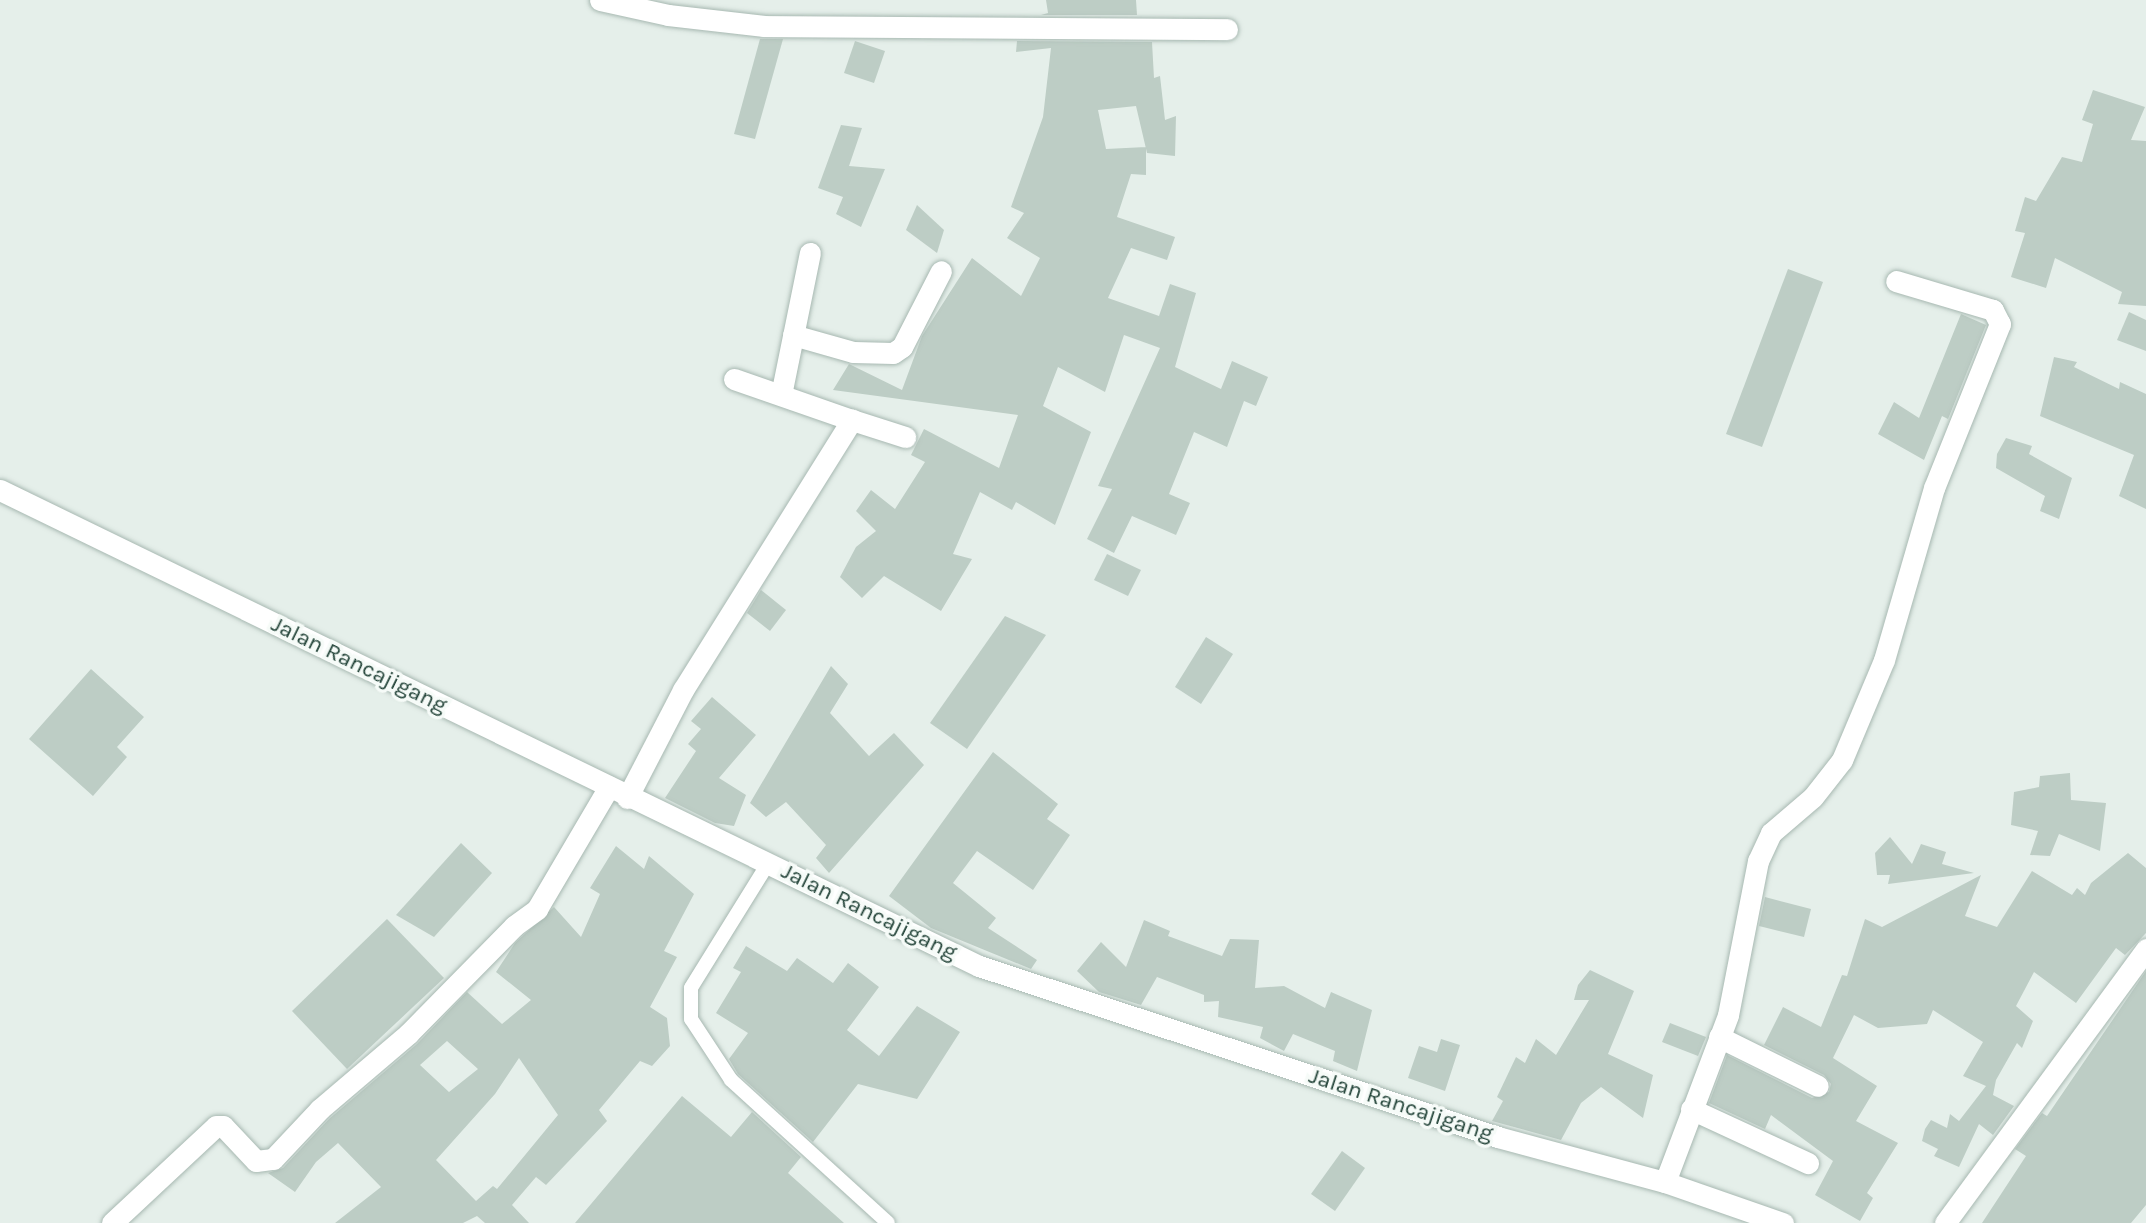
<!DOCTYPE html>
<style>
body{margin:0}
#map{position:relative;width:2146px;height:1223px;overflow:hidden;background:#e5efea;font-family:Karla,sans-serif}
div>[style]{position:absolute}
.building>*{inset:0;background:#bdcdc5}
.roads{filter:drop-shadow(0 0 2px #a7b8b1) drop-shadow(0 0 2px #a7b8b1)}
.service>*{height:14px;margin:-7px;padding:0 7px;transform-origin:7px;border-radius:7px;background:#fff}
.minor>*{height:21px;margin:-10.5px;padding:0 10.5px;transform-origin:10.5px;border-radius:10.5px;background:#fff}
.secondary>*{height:21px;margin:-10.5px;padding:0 10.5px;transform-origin:10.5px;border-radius:10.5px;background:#fff}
span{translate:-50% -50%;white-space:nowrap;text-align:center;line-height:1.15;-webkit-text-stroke:7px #f6fbf8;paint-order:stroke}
.street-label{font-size:23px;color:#224338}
</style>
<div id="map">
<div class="building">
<div style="clip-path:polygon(1046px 0,1136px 0,1137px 15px,1041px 15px,1048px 13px)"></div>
<div style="clip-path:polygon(760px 39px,783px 39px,755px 139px,734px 134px)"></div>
<div style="clip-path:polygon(855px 41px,885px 51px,874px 83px,844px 73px)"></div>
<div style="clip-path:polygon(1017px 41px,1152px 42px,1154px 78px,1160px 76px,1165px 120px,1176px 116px,1175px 156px,1147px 153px,1136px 106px,1098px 110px,1106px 149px,1146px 147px,1146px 175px,1131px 174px,1117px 217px,1175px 237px,1167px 260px,1131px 248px,1108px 298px,1159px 316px,1170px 284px,1196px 293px,1175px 367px,1221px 389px,1232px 361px,1268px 377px,1256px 406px,1244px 401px,1227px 447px,1194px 432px,1169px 494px,1190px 503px,1176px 535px,1132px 516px,1114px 553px,1087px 539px,1112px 489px,1098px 486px,1160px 348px,1124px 335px,1105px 392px,1058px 367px,1043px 406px,1091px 432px,1055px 525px,1016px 502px,1012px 510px,980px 492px,953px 554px,972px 559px,941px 611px,884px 576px,862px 598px,840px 577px,856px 547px,876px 531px,856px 511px,871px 490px,895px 509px,925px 462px,911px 455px,924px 429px,999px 468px,1018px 415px,833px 390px,849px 364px,902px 390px,922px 336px,972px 258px,1021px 296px,1040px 258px,1007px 238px,1024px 213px,1011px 207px,1043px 117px,1051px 48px,1016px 52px)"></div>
<div style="clip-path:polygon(2093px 90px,2145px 107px,2131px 140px,2146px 141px,2146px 306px,2118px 304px,2122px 292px,2055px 258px,2046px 288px,2011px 277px,2025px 233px,2015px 231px,2025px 197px,2036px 201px,2062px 157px,2082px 162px,2093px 124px,2082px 120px)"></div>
<div style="clip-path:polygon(841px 125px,862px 128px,849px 166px,885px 169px,861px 227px,836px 214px,843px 197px,818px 188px)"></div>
<div style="clip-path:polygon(917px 205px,944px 230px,937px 253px,906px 230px)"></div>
<div style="clip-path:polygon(1788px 269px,1823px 282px,1762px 447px,1726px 434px)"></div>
<div style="clip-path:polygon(2129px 312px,2146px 320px,2146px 351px,2117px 340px)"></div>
<div style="clip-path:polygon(1961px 314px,1986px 325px,1948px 419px,1942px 416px,1924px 460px,1878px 434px,1894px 402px,1919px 418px)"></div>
<div style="clip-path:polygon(2054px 357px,2077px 362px,2074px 367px,2119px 389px,2120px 382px,2146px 394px,2146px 509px,2119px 496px,2134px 455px,2040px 416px)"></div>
<div style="clip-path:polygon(2006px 438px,2032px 446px,2029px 454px,2072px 478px,2059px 519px,2040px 511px,2045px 496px,1996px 468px,1997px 454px)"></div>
<div style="clip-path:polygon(1107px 554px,1141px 570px,1128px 596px,1094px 580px)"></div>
<div style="clip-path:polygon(761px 590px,786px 610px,770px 631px,747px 613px)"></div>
<div style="clip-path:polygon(1005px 616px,1046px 635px,967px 749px,930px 723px)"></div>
<div style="clip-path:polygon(1206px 637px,1233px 654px,1201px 704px,1175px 687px)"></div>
<div style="clip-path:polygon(831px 666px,848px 684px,830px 713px,869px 756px,894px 733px,924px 765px,829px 873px,816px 858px,826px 845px,786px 802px,766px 817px,750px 803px)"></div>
<div style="clip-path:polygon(91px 669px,144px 717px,117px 747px,127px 757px,93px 796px,29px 739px)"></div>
<div style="clip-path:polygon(712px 697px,756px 735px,719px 778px,746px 795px,734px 826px,715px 823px,665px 798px,696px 751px,688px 744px,701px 729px,691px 721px)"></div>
<div style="clip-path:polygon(993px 752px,1058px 804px,1047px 819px,1070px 835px,1033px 890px,977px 851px,953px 883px,996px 918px,988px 928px,1037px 960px,1031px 969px,931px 928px,889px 896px)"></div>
<div style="clip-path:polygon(2070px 773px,2071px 800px,2106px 803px,2100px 851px,2059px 834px,2050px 856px,2030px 855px,2038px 831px,2011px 825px,2014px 792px,2039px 787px,2040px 776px)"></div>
<div style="clip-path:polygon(1890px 837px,1912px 864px,1921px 844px,1946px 852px,1942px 864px,1974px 873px,1888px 884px,1890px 875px,1877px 875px,1875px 853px)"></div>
<div style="clip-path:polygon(461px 843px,492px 873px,434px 937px,396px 915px)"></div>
<div style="clip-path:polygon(evenodd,616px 846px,644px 869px,649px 856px,694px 894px,664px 951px,677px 957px,650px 1007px,667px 1018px,670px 1046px,652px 1066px,640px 1061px,599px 1110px,607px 1121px,546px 1185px,536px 1177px,512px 1205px,529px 1223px,485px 1223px,477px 1216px,463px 1223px,335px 1223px,381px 1187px,338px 1143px,316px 1162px,295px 1192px,268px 1173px,283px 1168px,329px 1119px,417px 1044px,467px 992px,502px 1024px,531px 1000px,496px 972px,515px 943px,554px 907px,581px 937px,600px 894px,590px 888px,616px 846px,447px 1041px,478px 1069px,449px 1092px,420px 1065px,447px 1041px,616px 846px,519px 1058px,558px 1115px,497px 1189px,493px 1186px,476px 1201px,436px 1160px,495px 1094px,519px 1058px)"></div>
<div style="clip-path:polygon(2128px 853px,2146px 868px,2146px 933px,2125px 955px,2116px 948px,2076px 1003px,2034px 972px,2016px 1006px,2033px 1021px,2022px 1048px,2017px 1043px,1996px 1080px,1993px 1095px,2014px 1106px,1993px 1135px,1979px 1124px,1959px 1167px,1934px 1156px,1938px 1149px,1922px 1141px,1925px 1129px,1931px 1120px,1947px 1128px,1950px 1114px,1959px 1121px,1986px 1086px,1963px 1076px,1983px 1042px,1933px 1010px,1927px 1024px,1878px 1028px,1854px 1015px,1833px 1058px,1877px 1086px,1856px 1121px,1898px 1143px,1867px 1193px,1873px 1198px,1860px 1221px,1815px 1195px,1833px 1161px,1771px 1115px,1765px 1129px,1709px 1103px,1727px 1055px,1812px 1098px,1829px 1092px,1831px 1084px,1824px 1075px,1764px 1045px,1783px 1007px,1821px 1027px,1842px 975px,1847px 976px,1865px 919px,1882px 927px,1981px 875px,1965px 916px,1997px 927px,2032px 871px,2072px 895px,2077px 888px,2085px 895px,2091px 883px)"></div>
<div style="clip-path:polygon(1765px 897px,1811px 909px,1804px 937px,1759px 926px)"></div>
<div style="clip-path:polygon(387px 919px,444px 978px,347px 1069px,292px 1011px)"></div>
<div style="clip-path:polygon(1144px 920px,1170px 931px,1168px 936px,1222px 956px,1230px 939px,1259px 940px,1255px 988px,1284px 986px,1325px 1008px,1331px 992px,1372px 1010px,1357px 1071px,1333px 1061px,1335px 1051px,1293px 1034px,1284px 1051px,1260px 1038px,1263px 1027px,1218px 1017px,1219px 1001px,1204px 1002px,1204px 995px,1157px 977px,1141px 1005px,1099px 992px,1077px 971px,1101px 942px,1126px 967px)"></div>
<div style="clip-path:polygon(746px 946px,787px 971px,797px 958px,833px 983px,848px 963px,879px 987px,847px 1030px,879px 1056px,917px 1006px,960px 1032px,917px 1099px,858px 1084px,813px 1142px,738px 1074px,729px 1059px,748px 1033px,716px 1013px,741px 972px,733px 968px)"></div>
<div style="clip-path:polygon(1590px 970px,1634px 991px,1608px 1054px,1653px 1075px,1643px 1118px,1601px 1087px,1581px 1103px,1561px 1140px,1492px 1121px,1503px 1101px,1497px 1097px,1516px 1057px,1525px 1063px,1536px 1039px,1556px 1055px,1589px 1000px,1574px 1000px,1578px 985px)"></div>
<div style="clip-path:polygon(2146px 971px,2146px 1205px,2131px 1223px,1982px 1223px,2026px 1156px,2015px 1149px,2042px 1113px,2047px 1116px)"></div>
<div style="clip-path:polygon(1670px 1023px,1706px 1037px,1698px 1056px,1662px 1042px)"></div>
<div style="clip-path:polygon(1441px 1039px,1460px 1045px,1445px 1091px,1408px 1078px,1419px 1046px,1437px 1052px)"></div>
<div style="clip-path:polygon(682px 1096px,731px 1137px,752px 1112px,801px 1157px,788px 1173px,844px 1223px,575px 1223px)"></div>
<div style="clip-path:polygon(1342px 1151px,1365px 1168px,1335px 1211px,1311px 1194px)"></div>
</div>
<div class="roads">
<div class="service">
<div style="left:769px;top:862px;width:148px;rotate:121.8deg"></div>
<div style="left:691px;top:988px;width:31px;rotate:90deg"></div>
<div style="left:691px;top:1019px;width:73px;rotate:56.7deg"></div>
<div style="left:731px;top:1080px;width:212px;rotate:42.3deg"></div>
</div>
<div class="minor">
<div style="left:600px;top:0;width:70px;rotate:12.4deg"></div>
<div style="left:668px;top:15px;width:97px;rotate:6.5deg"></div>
<div style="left:764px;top:26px;width:463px;rotate:0.4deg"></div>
<div style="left:793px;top:335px;width:62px;rotate:15.8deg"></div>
<div style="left:853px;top:352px;width:40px;rotate:1.4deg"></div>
<div style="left:893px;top:353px;width:11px;rotate:-34deg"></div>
<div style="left:902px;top:347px;width:85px;rotate:-62.8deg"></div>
<div style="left:734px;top:379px;width:125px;rotate:19.2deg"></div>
<div style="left:781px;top:395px;width:145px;rotate:-78.5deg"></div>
<div style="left:627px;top:798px;width:122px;rotate:-62.6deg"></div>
<div style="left:683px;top:690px;width:319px;rotate:-58deg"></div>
<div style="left:852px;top:420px;width:56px;rotate:17.8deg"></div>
<div style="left:1719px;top:1037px;width:110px;rotate:26.3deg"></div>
<div style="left:1691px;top:1109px;width:129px;rotate:24.8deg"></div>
<div style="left:1665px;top:1182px;width:178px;rotate:-69.3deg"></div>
<div style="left:1728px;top:1015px;width:157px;rotate:-79deg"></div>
<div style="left:1758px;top:861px;width:31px;rotate:-65deg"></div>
<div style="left:1771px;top:833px;width:55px;rotate:-40.6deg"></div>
<div style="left:1813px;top:797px;width:47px;rotate:-51.9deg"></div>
<div style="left:1842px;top:760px;width:108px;rotate:-67.2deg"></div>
<div style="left:1884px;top:660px;width:179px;rotate:-73.8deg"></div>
<div style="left:1934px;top:488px;width:177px;rotate:-68.1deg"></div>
<div style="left:2000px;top:324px;width:16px;rotate:-117deg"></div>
<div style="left:1993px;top:310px;width:101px;rotate:-163.4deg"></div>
<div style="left:112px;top:1223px;width:142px;rotate:-43deg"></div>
<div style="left:216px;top:1126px;width:7px"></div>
<div style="left:223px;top:1126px;width:48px;rotate:46.7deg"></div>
<div style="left:256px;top:1161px;width:17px;rotate:-7deg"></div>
<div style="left:273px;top:1159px;width:69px;rotate:-46.8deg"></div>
<div style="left:320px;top:1109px;width:116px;rotate:-40.4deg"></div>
<div style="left:408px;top:1034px;width:151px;rotate:-45.5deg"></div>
<div style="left:514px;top:926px;width:29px;rotate:-36deg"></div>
<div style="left:537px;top:909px;width:142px;rotate:-59.5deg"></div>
<div style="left:1945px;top:1223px;width:340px;rotate:-53.7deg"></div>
</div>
<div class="secondary">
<div style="left:0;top:490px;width:1089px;rotate:25.93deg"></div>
<div style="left:979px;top:966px;width:546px;rotate:18.24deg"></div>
<div style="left:1498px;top:1137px;width:173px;rotate:15.1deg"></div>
<div style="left:1665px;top:1182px;width:125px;rotate:19.2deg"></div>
</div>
</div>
<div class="street-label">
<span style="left:359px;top:665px;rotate:26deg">Jalan Rancajigang</span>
<span style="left:869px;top:912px;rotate:26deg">Jalan Rancajigang</span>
<span style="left:1401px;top:1105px;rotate:18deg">Jalan Rancajigang</span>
</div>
</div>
